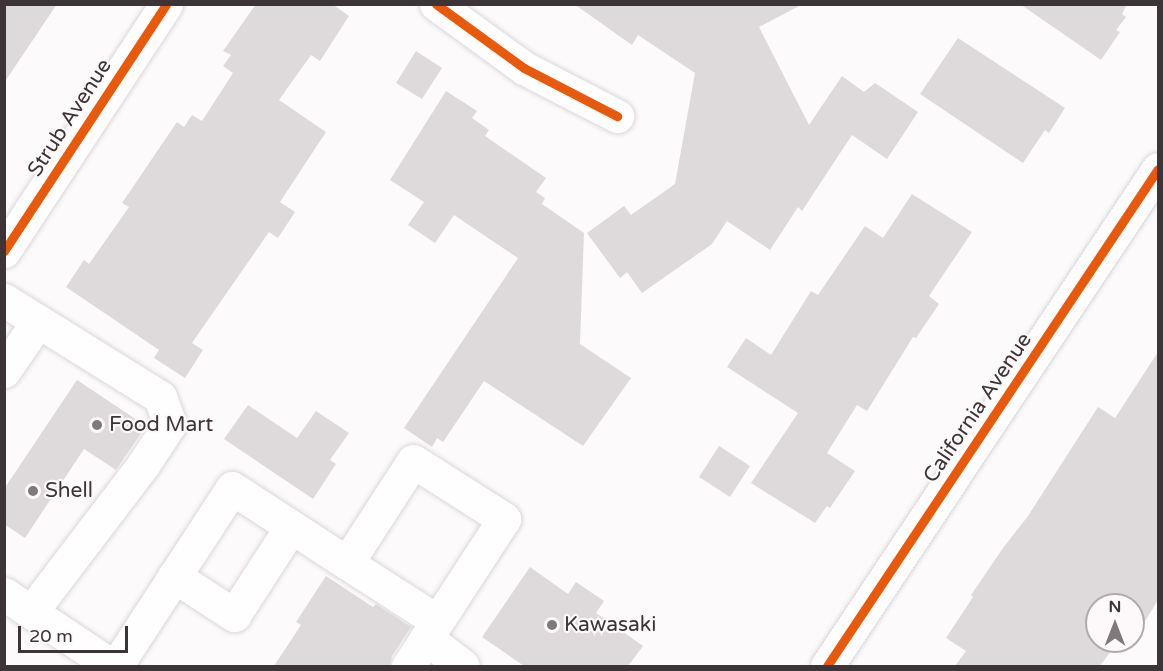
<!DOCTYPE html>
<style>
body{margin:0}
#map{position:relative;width:1163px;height:671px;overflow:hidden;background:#fcfafb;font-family:"Varela Round",sans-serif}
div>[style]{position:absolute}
.building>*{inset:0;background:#dedadb}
.roads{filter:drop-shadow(0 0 2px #dcd7d8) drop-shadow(0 0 2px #dcd7d8)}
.minor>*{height:33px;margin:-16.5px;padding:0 16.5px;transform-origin:16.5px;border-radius:16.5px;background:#fffefe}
.major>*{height:33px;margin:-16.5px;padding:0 16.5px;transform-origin:16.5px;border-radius:16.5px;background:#fffefe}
.cycleway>*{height:9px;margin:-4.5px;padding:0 4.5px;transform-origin:4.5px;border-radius:4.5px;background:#e8590c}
.dots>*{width:16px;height:16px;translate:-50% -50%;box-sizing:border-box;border:3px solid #fdf9fa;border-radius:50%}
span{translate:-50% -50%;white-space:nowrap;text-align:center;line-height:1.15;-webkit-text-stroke:4.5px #fdf9fa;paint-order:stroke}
.street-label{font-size:21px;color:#3c3436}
.poi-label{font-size:21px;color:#3c3436}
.left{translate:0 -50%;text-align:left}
.frame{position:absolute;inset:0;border:6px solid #3c3436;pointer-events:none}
.north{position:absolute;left:1085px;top:593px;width:60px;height:60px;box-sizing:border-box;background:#fdf9fa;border:2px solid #b0aaac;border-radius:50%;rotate:0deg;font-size:16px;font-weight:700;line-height:24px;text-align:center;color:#3c3436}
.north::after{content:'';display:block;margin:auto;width:21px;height:27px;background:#7f797b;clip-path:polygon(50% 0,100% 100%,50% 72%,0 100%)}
.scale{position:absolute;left:18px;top:626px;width:110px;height:27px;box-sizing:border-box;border:3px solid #3c3436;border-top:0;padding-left:8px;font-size:18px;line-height:21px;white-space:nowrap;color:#3c3436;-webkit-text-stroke:4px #fdf9fa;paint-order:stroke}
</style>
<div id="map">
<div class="building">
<div style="clip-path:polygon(4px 4px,57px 4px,4px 83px)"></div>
<div style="clip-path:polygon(256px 4px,332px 4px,349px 16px,320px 61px,311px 55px,279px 100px,326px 132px,280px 202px,295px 212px,278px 238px,269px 232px,192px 343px,203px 350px,185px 378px,154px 358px,159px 350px,66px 287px,84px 260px,89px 264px,129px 207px,122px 203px,177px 122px,184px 127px,192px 115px,202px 121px,233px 73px,223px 66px,231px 55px,223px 51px)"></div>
<div style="clip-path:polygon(574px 4px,803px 4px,759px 27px,809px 125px,842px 76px,864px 92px,875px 83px,918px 112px,887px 159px,852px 135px,802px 211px,798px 207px,770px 250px,727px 221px,712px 244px,642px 293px,627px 272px,620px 278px,587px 233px,624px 206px,631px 215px,675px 184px,695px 73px,638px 35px,632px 45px)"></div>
<div style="clip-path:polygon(1020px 4px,1127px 4px,1122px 14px,1126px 17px,1116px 30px,1120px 32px,1101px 60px)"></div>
<div style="clip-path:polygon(958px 38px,1065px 108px,1049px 133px,1045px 130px,1023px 163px,920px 94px)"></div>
<div style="clip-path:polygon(416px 51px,442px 68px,422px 99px,396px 83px)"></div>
<div style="clip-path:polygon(446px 91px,477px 111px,472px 118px,489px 130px,485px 136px,546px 178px,536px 192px,545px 198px,542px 204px,584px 233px,580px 344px,631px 378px,583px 446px,484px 381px,443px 442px,437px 438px,432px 447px,404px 428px,518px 258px,454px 215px,435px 243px,408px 225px,424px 202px,390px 180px)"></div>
<div style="clip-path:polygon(912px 194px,972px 232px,929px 296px,939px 304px,916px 338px,913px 337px,867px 411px,857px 405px,827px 453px,855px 471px,830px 508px,827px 506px,815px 523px,751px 483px,798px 413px,727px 367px,746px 338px,771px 355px,811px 291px,818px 295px,865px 226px,883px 238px)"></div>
<div style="clip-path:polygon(1158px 352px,1158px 600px,1144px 623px,1135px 617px,1133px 619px,1133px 605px,1097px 605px,1097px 641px,1118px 641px,1100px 666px,955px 666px,966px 651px,946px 638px,973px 597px,971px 595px,1003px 548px,1028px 516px,1098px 407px,1115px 418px)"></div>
<div style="clip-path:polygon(77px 380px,146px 426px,116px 470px,84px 449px,25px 538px,4px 524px,4px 489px)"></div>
<div style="clip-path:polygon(248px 405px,297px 438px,316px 411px,349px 433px,330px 460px,336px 464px,313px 499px,224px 439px)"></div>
<div style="clip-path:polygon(719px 446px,750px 466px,730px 497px,699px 477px)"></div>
<div style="clip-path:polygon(530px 567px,568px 594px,576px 582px,604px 601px,596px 613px,643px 646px,628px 666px,524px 666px,482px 637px)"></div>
<div style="clip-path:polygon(326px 576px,373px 607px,376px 604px,411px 627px,392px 656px,390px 666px,274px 666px,301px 625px,296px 622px)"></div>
</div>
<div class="roads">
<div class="minor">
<div style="left:436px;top:4px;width:109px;rotate:36deg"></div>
<div style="left:524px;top:68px;width:105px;rotate:27.3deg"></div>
<div style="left:4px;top:251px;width:295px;rotate:-56.7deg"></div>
<div style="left:4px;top:300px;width:184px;rotate:31.9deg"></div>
<div style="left:160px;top:397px;width:29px;rotate:70deg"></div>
<div style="left:170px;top:424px;width:49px;rotate:123.4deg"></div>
<div style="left:143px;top:465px;width:185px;rotate:127.3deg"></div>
<div style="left:4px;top:371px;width:60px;rotate:-55.8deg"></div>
<div style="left:347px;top:563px;width:107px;rotate:32.8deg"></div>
<div style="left:174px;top:576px;width:72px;rotate:33deg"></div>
<div style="left:234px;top:615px;width:105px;rotate:-57.1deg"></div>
<div style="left:426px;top:638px;width:46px;rotate:37.1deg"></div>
<div style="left:116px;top:666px;width:212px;rotate:-56.9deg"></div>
<div style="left:232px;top:488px;width:137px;rotate:33.1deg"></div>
<div style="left:347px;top:563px;width:121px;rotate:-57.1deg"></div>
<div style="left:413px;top:461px;width:108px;rotate:32.5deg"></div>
<div style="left:504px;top:519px;width:176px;rotate:123.1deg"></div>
<div style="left:827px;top:666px;width:597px;rotate:-56.34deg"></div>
</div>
<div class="major">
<div style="left:4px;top:594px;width:130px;rotate:33.7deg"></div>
</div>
</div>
<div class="cycleway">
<div style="left:436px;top:4px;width:109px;rotate:36deg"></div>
<div style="left:524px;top:68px;width:105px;rotate:27.3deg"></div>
<div style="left:4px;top:251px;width:295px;rotate:-56.7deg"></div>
<div style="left:827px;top:666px;width:597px;rotate:-56.34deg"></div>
</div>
<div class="dots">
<div style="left:97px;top:425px;background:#7f797b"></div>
<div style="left:33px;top:491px;background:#7f797b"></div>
<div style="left:552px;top:625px;background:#7f797b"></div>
</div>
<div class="street-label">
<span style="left:70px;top:118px;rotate:-57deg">Strub Avenue</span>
<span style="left:978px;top:408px;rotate:-56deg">California Avenue</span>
</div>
<div class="poi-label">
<span class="left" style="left:109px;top:425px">Food Mart</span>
<span class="left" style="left:45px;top:491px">Shell</span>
<span class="left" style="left:564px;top:625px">Kawasaki</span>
</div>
<div class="frame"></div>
<div class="north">N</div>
<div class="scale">20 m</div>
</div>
